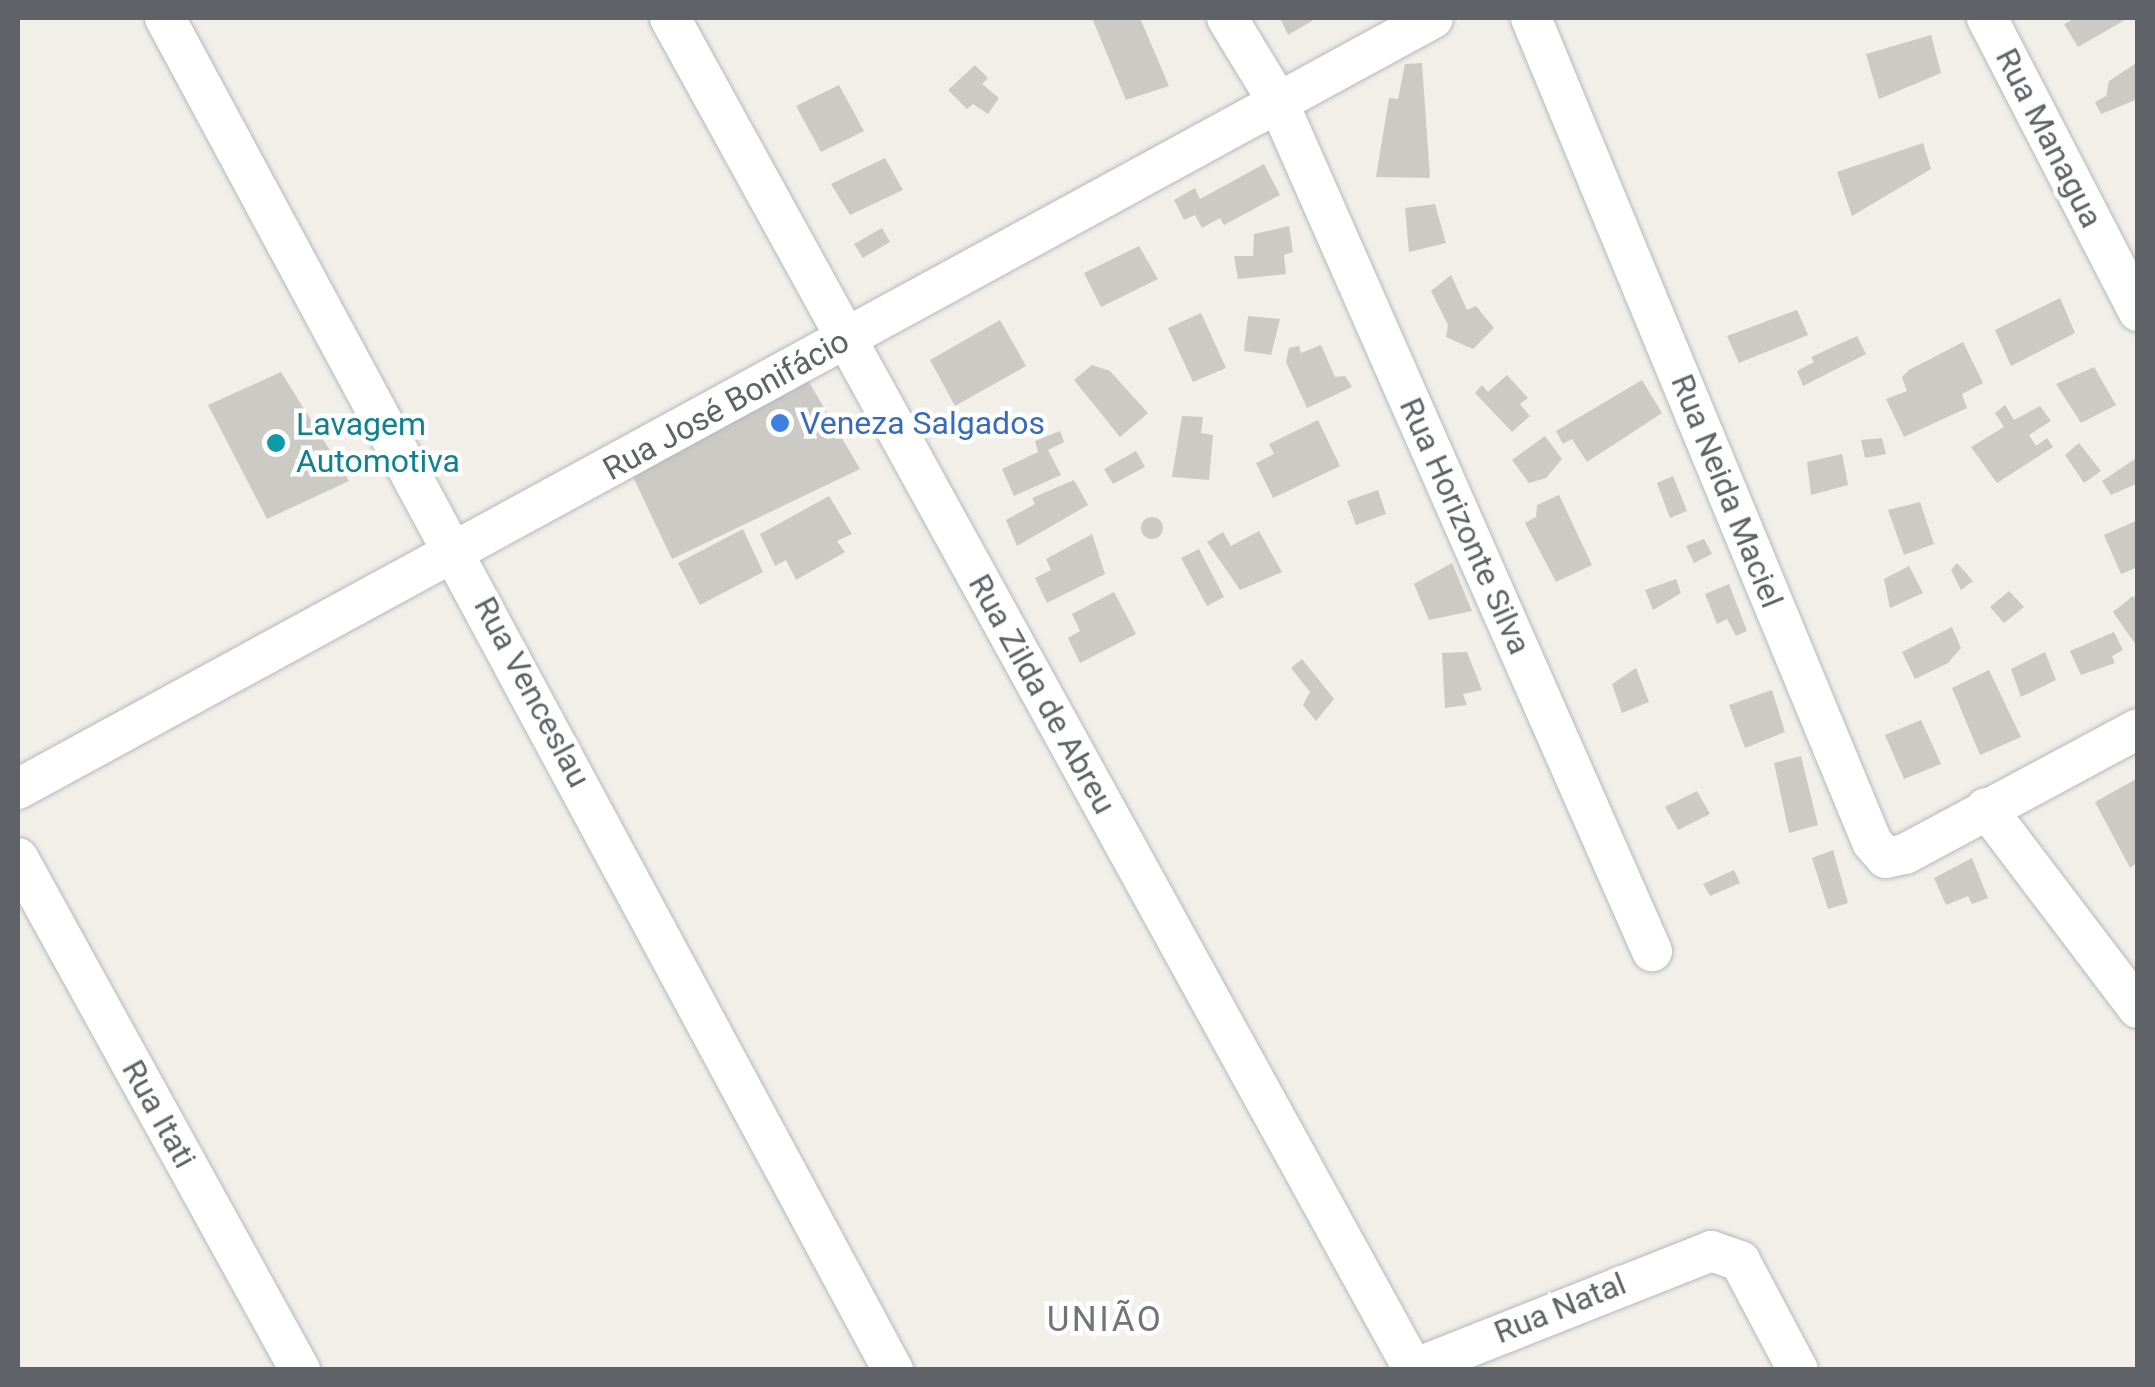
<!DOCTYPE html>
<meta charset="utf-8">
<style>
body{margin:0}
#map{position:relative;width:2155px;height:1387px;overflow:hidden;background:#f1efe8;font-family:Roboto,sans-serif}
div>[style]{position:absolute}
.building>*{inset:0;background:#cccac5}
.round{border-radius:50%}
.roads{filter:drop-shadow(0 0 2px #b5b8bc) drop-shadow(0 0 2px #b5b8bc)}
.minor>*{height:40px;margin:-20px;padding:0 20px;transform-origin:20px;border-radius:20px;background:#fff}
.dots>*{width:28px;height:28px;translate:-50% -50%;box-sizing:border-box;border:5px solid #fff;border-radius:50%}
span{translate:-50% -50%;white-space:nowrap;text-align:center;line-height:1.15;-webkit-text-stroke:9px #fff;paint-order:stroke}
.street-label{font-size:32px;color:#5f6368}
.shop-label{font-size:32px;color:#366cbe}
.left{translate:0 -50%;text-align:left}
.culture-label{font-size:32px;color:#0d838f}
.neighbourhood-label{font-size:35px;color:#70757a;letter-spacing:2.5px}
.frame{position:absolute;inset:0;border:20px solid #5f6368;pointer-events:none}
</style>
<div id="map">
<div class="building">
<div style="clip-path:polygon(1092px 18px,1140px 18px,1169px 86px,1126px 100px)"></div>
<div style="clip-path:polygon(1280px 18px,1311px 18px,1312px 21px,1288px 35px)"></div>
<div style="clip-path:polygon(2075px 18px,2122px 18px,2125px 20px,2078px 47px,2064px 24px)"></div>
<div style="clip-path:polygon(1931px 35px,1941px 73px,1879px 99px,1866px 54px)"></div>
<div style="clip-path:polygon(2138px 62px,2138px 99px,2101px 114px,2095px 102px,2106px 96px,2109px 81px)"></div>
<div style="clip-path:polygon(1422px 63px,1430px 178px,1376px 177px,1389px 98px,1398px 99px,1405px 64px)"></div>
<div style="clip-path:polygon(975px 65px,988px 78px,982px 84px,999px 98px,988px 114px,973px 104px,967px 109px,948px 90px)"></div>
<div style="clip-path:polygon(839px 85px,864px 131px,821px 152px,796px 106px)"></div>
<div style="clip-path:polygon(1923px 143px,1931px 169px,1852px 216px,1837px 172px)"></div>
<div style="clip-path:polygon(885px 158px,903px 190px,850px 215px,831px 184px)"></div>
<div style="clip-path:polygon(1264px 164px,1280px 195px,1224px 225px,1220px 218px,1202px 228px,1195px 215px,1184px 220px,1174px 200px,1195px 188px,1200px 199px)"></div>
<div style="clip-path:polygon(1435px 204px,1446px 243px,1409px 252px,1405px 208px)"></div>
<div style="clip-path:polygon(1289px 226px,1293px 252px,1284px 255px,1286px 274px,1238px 279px,1234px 256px,1253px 256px,1254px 234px)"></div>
<div style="clip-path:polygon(882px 228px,890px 242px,863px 258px,854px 244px)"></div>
<div style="clip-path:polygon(1139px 246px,1158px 279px,1101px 307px,1084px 273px)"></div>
<div style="clip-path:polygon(1451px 275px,1467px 310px,1476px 306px,1494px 328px,1473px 349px,1446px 337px,1448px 325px,1431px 291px)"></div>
<div style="clip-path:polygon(2060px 298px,2075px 333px,2011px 366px,1995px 330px)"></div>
<div style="clip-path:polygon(1797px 310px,1808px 335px,1739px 363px,1727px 336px)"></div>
<div style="clip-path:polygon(1201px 313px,1226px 368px,1193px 382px,1168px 328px)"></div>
<div style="clip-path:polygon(1248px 316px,1280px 319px,1271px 355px,1244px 351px)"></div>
<div style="clip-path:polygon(1000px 320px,1026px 366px,955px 406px,930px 360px)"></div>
<div style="clip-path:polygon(1857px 336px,1866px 354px,1803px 386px,1797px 371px,1814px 362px,1811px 357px)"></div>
<div style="clip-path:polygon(1963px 342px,1983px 383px,1962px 394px,1967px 408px,1904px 437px,1886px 399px,1907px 391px,1902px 377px,1909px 370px)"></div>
<div style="clip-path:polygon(1321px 345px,1335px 377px,1345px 376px,1352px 387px,1307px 408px,1286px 362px,1289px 348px,1299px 346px,1301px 353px)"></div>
<div style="clip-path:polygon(1092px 365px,1110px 371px,1148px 413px,1120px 437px,1074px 380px)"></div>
<div style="clip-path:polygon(2094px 367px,2116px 405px,2081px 423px,2056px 384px)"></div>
<div style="clip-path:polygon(281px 372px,349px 481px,267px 519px,208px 405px)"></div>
<div style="clip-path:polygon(1507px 375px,1528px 398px,1520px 404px,1530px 416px,1512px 432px,1475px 393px,1482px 385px,1488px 392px)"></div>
<div style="clip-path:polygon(806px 377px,860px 469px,672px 559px,633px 477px)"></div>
<div style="clip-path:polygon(1642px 380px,1662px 413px,1587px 462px,1572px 439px,1563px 444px,1556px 431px)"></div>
<div style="clip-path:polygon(2005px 405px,2014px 420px,2040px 406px,2051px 421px,2029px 435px,2036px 446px,2047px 438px,2053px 447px,1997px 483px,1971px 447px,2004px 427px,1995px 413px)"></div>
<div style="clip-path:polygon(1182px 416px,1203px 417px,1201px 433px,1213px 435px,1209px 480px,1172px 477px)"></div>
<div style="clip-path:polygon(1318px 420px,1340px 466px,1273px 498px,1256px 463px,1274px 454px,1269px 444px)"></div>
<div style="clip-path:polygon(1060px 431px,1064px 442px,1048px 450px,1061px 475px,1014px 496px,1002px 469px,1038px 452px,1035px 441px)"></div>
<div style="clip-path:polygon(1545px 436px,1562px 459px,1546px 478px,1529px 483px,1512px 460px)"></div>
<div style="clip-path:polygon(1882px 438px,1886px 454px,1865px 458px,1861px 440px)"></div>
<div style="clip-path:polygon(2079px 443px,2101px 471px,2084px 483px,2065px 455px)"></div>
<div style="clip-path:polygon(1136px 451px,1145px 467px,1113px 484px,1104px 469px)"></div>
<div style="clip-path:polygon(1842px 454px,1848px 485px,1811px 495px,1807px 462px)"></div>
<div style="clip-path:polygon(2138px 457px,2138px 483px,2111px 495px,2102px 481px)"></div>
<div style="clip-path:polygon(1673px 476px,1687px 511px,1670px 518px,1657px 483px)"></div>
<div style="clip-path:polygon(1074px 480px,1088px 505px,1017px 546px,1006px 520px,1035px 504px,1032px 498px)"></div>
<div style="clip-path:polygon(1378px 490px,1386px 514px,1356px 525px,1347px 501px)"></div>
<div style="clip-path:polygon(1559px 495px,1592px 565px,1556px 582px,1525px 523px,1536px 517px,1537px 505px)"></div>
<div style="clip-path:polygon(829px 496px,852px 534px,837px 541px,845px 552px,796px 580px,786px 560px,775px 566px,760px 534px)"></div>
<div style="clip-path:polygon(1920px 502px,1934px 544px,1904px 555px,1888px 510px)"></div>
<div class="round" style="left:1141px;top:517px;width:22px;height:22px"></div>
<div style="clip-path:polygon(2138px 520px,2138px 567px,2121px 574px,2104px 535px)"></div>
<div style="clip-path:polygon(743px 529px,763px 572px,700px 605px,678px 563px)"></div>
<div style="clip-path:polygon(1259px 531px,1282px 572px,1240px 590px,1207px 542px,1223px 532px,1231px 546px)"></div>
<div style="clip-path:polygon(1092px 534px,1105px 574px,1047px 603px,1035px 578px,1051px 570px,1046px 559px)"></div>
<div style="clip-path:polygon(1704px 539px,1712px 554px,1694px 563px,1686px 546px)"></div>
<div style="clip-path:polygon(1199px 549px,1224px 597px,1207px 606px,1181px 558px)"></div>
<div style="clip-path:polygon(1452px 563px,1472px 611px,1429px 620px,1414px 584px)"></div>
<div style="clip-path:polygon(1957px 563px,1973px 581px,1961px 590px,1951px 570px)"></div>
<div style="clip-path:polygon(1909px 566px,1923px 593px,1890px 608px,1884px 579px)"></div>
<div style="clip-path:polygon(1676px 579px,1681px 593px,1653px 610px,1645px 590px)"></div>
<div style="clip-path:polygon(1729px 584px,1747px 631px,1736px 636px,1727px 619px,1717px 624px,1705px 594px)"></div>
<div style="clip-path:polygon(2009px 591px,2024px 607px,2004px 623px,1990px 607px)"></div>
<div style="clip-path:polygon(1114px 592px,1136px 634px,1080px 663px,1068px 638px,1080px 631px,1072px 614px)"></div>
<div style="clip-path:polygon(2133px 596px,2138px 601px,2138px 648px,2113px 612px)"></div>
<div style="clip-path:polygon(1952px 627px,1961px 648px,1948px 663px,1915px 679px,1902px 652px)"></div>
<div style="clip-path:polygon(2114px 632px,2123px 650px,2112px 656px,2115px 663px,2081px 675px,2070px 651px)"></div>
<div style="clip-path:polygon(1467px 652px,1482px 690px,1463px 694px,1467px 705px,1445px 708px,1442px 653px)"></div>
<div style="clip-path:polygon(2045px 652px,2056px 680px,2021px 697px,2011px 669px)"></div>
<div style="clip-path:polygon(1302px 659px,1334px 699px,1316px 721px,1303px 705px,1310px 692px,1291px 668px)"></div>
<div style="clip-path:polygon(1636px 668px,1649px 702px,1622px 713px,1612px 684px)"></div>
<div style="clip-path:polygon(1989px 670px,2021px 737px,1980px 755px,1952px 688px)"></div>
<div style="clip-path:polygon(1772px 690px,1785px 732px,1745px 748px,1729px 705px)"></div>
<div style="clip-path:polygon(1921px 720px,1941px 764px,1904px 779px,1885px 735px)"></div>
<div style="clip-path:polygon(1801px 756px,1818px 825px,1789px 833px,1774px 763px)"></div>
<div style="clip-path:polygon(2138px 778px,2138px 862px,2130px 868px,2095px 802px)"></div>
<div style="clip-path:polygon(1697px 791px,1710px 814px,1678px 830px,1665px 807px)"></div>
<div style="clip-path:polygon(1833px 850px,1848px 903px,1828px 909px,1812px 858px)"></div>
<div style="clip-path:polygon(1972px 858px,1988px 898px,1972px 904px,1968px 896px,1946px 905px,1934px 878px)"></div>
<div style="clip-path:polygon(1734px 870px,1740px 883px,1710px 896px,1703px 884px)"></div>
</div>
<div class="roads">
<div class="minor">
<div style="left:165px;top:18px;width:1536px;rotate:61.7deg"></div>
<div style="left:670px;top:18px;width:1543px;rotate:61.18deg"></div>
<div style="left:1227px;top:18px;width:98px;rotate:58.7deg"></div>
<div style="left:1278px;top:102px;width:928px;rotate:66.23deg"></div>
<div style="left:1531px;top:18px;width:892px;rotate:67.52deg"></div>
<div style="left:1872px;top:842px;width:21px;rotate:49deg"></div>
<div style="left:1886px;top:858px;width:19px;rotate:-12deg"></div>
<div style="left:1905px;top:854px;width:264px;rotate:-28.2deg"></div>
<div style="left:1987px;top:18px;width:330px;rotate:62.7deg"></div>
<div style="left:18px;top:789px;width:1611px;rotate:-28.58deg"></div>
<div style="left:1986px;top:808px;width:251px;rotate:52.8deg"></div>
<div style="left:18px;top:858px;width:585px;rotate:61.15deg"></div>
<div style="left:1411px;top:1370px;width:323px;rotate:-21.6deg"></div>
<div style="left:1711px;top:1251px;width:31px;rotate:19deg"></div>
<div style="left:1740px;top:1261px;width:123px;rotate:62deg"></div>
</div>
</div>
<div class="dots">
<div style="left:780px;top:423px;background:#3f7fe0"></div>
<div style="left:276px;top:443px;background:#0f9aa8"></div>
</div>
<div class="street-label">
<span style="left:2049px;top:138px;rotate:63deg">Rua Managua</span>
<span style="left:726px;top:405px;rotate:-29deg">Rua José Bonifácio</span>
<span style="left:1727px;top:491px;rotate:68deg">Rua Neida Maciel</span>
<span style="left:1465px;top:526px;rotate:66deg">Rua Horizonte Silva</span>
<span style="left:532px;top:692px;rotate:62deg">Rua Venceslau</span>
<span style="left:1042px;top:694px;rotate:61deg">Rua Zilda de Abreu</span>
<span style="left:159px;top:1114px;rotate:61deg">Rua Itati</span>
<span style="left:1560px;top:1308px;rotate:-22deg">Rua Natal</span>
</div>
<div class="shop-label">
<span class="left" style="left:800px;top:423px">Veneza Salgados</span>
</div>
<div class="culture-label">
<span class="left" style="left:296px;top:443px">Lavagem<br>Automotiva</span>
</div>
<div class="neighbourhood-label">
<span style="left:1105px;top:1320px">UNIÃO</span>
</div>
<div class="frame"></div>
</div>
